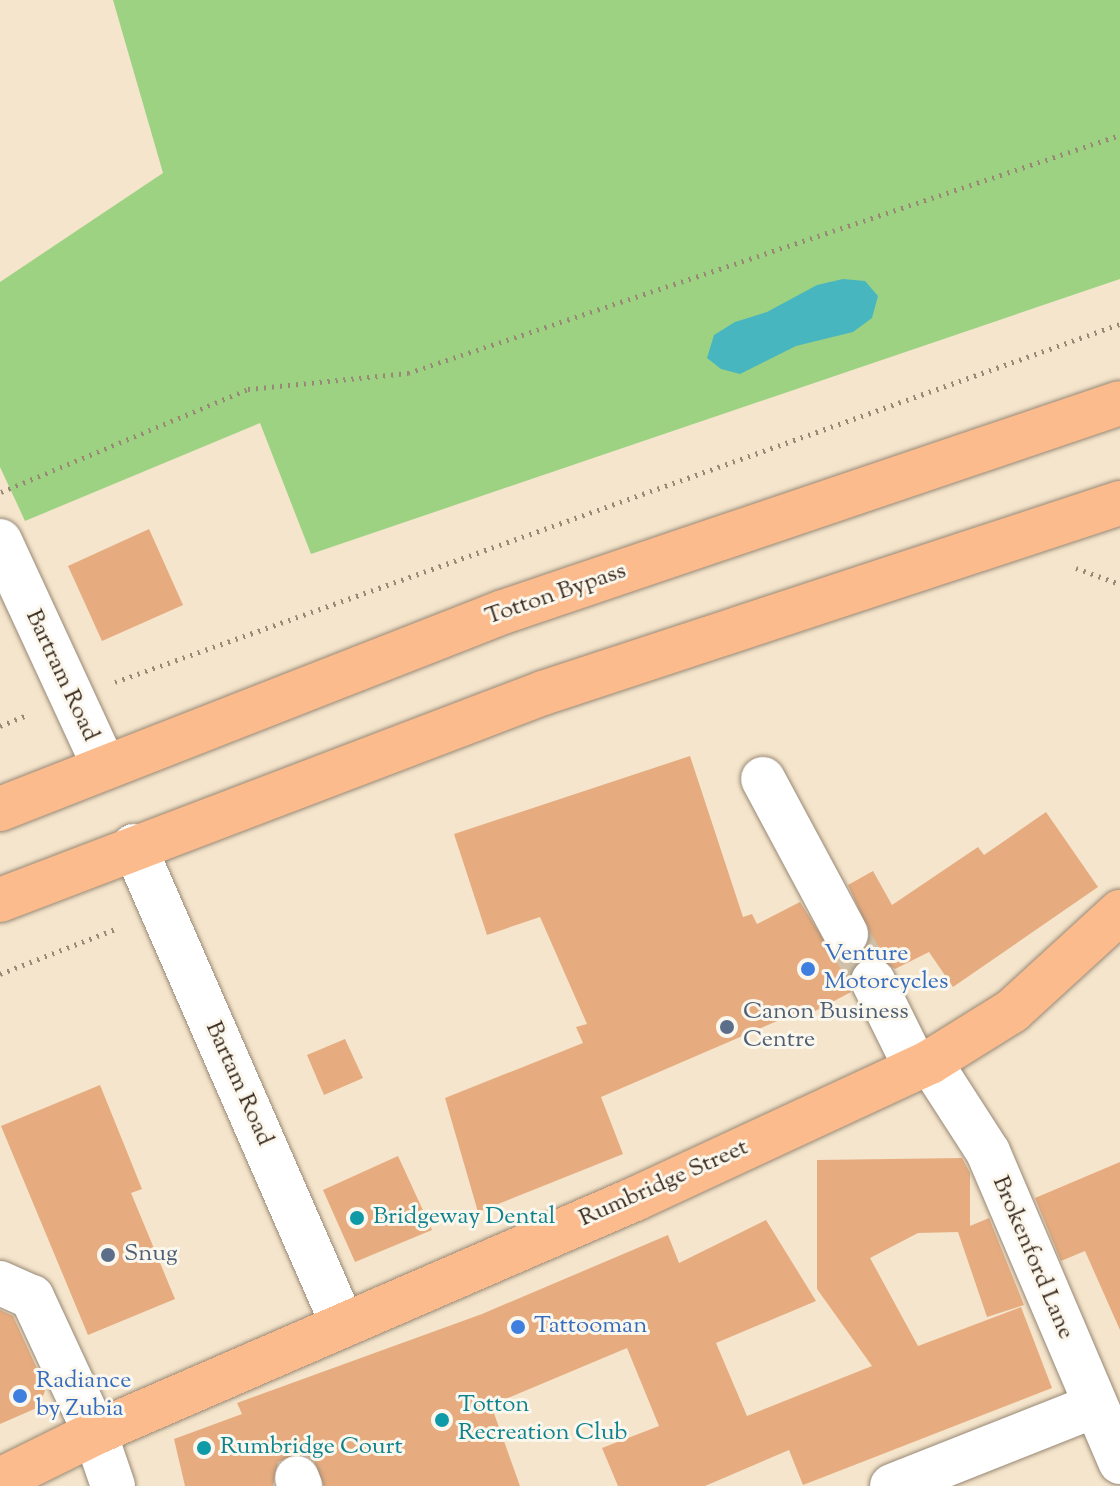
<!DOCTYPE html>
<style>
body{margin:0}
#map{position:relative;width:1120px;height:1486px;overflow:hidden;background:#f5e5cc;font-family:"Sorts Mill Goudy",serif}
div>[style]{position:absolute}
.green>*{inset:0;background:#9ed283}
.water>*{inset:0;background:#47b6bf}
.building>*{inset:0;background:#e6ac80}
.minor-tunnel>*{height:44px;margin-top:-22px;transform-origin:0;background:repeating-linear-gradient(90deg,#d0c0a9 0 44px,transparent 0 66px)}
.path>*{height:5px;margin-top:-2.5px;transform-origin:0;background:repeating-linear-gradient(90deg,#988875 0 2px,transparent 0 8px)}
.roads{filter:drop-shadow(0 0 2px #988875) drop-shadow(0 0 2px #988875)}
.minor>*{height:44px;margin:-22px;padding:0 22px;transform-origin:22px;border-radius:22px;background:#fff}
.major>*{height:44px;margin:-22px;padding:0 22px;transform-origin:22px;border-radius:22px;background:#fbbb8d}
.dots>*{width:22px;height:22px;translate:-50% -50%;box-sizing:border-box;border:4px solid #fbf7ec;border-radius:50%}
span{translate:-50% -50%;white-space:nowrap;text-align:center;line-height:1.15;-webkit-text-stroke:6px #fbf7ec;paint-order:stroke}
.street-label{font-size:24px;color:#3b2a1e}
.shop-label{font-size:24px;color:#366cbe}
.left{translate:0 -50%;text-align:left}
.service-label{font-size:24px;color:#4e5e75}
.culture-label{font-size:24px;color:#0d838f}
</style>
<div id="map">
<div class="green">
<div style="clip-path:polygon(113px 0,1120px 0,1120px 279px,311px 554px,260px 423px,25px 521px,0 467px,0 282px,163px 173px)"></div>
</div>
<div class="water">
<div style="clip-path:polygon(843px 279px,865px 281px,878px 296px,872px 318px,853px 332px,796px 346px,740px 374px,721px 369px,707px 358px,714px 335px,735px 322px,767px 312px,817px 285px)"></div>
</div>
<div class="building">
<div style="clip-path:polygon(149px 529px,183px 605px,102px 641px,68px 566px)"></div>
<div style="clip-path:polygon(690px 756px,743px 917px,752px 914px,757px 924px,800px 902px,834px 956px,857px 956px,871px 936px,848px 885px,873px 871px,892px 905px,978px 847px,984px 855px,1046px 812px,1098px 887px,953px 987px,929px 952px,895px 969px,875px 956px,861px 959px,848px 979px,851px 992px,802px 1018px,798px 1012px,601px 1097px,623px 1154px,478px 1212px,445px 1098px,583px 1043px,576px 1027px,587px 1024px,540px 917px,487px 935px,454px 834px)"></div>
<div style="clip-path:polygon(345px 1039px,363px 1078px,324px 1095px,307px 1055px)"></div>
<div style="clip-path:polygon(100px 1085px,142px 1189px,131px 1193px,175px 1299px,88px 1335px,1px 1126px)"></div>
<div style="clip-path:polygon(398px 1156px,432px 1230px,355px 1262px,323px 1190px)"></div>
<div style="clip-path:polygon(962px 1158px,970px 1173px,970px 1226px,989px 1218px,1024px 1305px,987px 1317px,958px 1232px,918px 1233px,870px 1258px,918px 1346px,1021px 1307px,1052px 1388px,803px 1485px,789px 1450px,705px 1486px,618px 1486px,602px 1448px,659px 1426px,627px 1348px,491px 1405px,520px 1486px,324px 1486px,313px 1459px,300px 1453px,278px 1462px,273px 1486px,185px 1486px,174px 1439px,242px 1414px,237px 1403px,482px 1314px,668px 1235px,679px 1263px,766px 1220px,816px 1301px,716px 1343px,747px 1416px,872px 1366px,817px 1289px,817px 1160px)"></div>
<div style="clip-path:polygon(1120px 1162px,1120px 1330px,1085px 1251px,1061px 1261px,1035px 1198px)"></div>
<div style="clip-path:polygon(0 1310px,13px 1316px,46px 1388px,39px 1407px,0 1424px)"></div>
</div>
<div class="minor-tunnel">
<div style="left:846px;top:934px;width:54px;rotate:60.1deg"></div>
</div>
<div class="path">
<div style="left:1px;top:492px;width:268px;rotate:-22.6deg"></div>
<div style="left:248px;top:389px;width:161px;rotate:-5.7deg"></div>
<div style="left:408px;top:373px;width:751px;rotate:-18.48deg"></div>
<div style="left:1076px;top:568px;width:47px;rotate:20deg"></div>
<div style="left:115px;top:682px;width:1067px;rotate:-19.61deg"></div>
<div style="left:0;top:726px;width:29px;rotate:-22deg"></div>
<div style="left:0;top:974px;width:127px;rotate:-21.3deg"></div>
</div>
<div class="roads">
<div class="minor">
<div style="left:0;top:541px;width:248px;rotate:65.2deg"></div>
<div style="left:763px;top:779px;width:176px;rotate:61.8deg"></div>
<div style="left:134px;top:846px;width:520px;rotate:66.44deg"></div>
<div style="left:873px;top:981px;width:97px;rotate:63.7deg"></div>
<div style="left:930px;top:1062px;width:107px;rotate:57.2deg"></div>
<div style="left:988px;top:1152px;width:337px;rotate:66.9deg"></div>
<div style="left:0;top:1283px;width:35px;rotate:24deg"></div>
<div style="left:32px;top:1297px;width:150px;rotate:65.1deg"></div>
<div style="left:95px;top:1433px;width:56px;rotate:71.2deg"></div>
<div style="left:297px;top:1478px;width:9px;rotate:69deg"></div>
<div style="left:892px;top:1486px;width:217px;rotate:-21.6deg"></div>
</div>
<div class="major">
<div style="left:0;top:809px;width:540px;rotate:-21.39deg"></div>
<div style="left:503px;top:612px;width:651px;rotate:-18.71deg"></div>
<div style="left:0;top:900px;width:581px;rotate:-20.87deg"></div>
<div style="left:543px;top:693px;width:607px;rotate:-18.23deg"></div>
<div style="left:0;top:1480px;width:106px;rotate:-26.3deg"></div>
<div style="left:95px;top:1433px;width:589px;rotate:-23.43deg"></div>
<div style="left:635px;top:1199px;width:325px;rotate:-24.9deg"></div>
<div style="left:930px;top:1062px;width:97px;rotate:-31.9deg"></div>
<div style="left:1012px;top:1011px;width:147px;rotate:-42.5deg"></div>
</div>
</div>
<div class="dots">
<div style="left:808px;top:969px;background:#3f7fe0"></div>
<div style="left:727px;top:1027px;background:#5c6f8a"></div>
<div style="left:357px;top:1218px;background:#0f9aa8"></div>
<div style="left:108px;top:1255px;background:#5c6f8a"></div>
<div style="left:518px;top:1327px;background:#3f7fe0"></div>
<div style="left:20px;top:1396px;background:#3f7fe0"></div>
<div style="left:442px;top:1420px;background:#0f9aa8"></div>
<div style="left:204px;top:1448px;background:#0f9aa8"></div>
</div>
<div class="street-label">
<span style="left:556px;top:595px;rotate:-19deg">Totton Bypass</span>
<span style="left:61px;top:676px;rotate:65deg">Bartram Road</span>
<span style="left:238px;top:1084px;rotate:66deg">Bartam Road</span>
<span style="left:664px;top:1184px;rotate:-24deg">Rumbridge Street</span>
<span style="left:1032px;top:1258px;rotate:67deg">Brokenford Lane</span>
</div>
<div class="shop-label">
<span class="left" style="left:824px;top:969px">Venture<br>Motorcycles</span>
<span class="left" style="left:534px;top:1327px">Tattooman</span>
<span class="left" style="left:36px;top:1396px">Radiance<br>by Zubia</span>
</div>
<div class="service-label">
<span class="left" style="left:743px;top:1027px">Canon Business<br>Centre</span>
<span class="left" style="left:124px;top:1255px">Snug</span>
</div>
<div class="culture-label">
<span class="left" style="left:373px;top:1218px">Bridgeway Dental</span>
<span class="left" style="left:458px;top:1420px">Totton<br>Recreation Club</span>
<span class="left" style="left:220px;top:1448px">Rumbridge Court</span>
</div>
</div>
